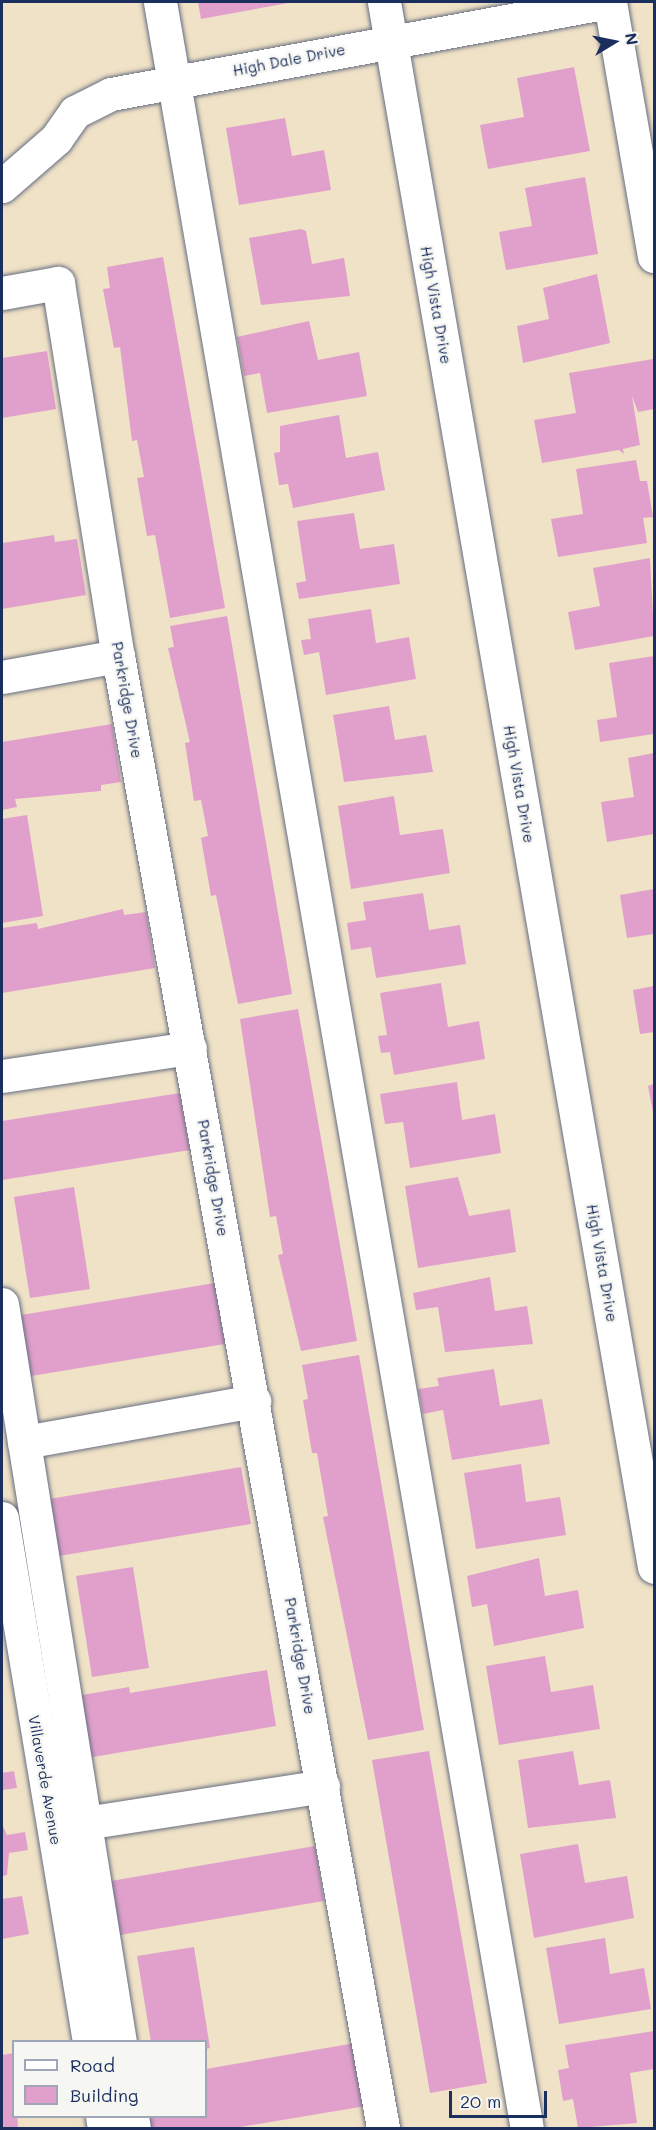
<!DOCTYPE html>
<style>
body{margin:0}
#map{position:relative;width:656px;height:2130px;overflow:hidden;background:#f0e2c6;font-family:Mali,sans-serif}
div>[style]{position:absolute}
.building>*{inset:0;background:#e0a0cb}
.roads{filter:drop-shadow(0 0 2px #666e82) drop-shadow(0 0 2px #666e82)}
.minor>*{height:33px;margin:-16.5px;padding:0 16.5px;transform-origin:16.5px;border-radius:16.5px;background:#fff}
span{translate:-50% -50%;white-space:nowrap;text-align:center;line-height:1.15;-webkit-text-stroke:5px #f6f6f2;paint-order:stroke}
.street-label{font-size:15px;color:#1b2f5e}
.frame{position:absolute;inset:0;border:3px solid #1b2f5e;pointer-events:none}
.legend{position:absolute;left:12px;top:2040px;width:195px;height:78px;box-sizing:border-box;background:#f6f6f2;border:2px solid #9ea6b7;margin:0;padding:8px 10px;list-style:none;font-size:18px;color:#1b2f5e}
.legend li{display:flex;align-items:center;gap:12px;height:30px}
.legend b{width:30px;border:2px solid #9ea6b7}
.north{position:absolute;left:584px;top:12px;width:60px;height:60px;-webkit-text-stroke:4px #f6f6f2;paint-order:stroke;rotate:80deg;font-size:16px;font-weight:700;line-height:24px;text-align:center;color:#1b2f5e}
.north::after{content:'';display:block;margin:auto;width:21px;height:27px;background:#1b2f5e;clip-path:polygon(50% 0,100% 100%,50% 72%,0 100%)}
.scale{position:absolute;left:449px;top:2091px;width:98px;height:27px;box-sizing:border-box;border:3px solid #1b2f5e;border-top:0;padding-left:8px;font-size:18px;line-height:21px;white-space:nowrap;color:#1b2f5e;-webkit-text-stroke:4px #f6f6f2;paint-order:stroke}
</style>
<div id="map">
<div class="building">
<div style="clip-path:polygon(198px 2px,288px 2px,288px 3px,201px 19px)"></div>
<div style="clip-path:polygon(574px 67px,590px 151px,488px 169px,480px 125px,524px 117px,517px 78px)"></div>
<div style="clip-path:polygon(285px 118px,292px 156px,324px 150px,331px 190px,239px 205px,226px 128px)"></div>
<div style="clip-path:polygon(585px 177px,598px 254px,506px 270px,499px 232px,532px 226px,525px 188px)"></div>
<div style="clip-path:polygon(301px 229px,306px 231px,312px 264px,344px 258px,350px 296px,261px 305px,249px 238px)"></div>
<div style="clip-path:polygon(163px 257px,225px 608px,170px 618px,155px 535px,147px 536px,137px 478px,144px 477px,137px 440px,132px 441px,120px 347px,114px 348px,103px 289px,110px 288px,107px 267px)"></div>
<div style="clip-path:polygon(597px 274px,610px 343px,523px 363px,517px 326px,549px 319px,543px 288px)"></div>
<div style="clip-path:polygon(309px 321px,318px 360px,359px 352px,367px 396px,267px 413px,260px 373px,244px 376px,237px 337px)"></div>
<div style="clip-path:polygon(47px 351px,56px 409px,2px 418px,2px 358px)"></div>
<div style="clip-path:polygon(653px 359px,654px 409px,638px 412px,632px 396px,640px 445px,623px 449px,624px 454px,619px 450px,542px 463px,534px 420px,576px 413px,569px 373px)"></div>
<div style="clip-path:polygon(339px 415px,346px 458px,378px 452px,385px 490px,293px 508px,288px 484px,279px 485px,274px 453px,280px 452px,280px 426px)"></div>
<div style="clip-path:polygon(636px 460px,640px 481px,647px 481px,653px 517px,643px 518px,647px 543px,558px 557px,551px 519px,583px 514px,576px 469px)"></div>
<div style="clip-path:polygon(354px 513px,360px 549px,394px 544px,400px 584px,299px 599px,296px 583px,306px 581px,297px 521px)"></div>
<div style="clip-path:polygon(54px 535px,55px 542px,77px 539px,86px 595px,2px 609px,3px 543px)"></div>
<div style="clip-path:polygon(650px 558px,654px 636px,575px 650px,568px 612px,600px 606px,593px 568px)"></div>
<div style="clip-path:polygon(371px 609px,376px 643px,409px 637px,416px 679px,326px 695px,319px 652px,304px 655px,301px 640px,311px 639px,308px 619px)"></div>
<div style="clip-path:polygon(227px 616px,292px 994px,238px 1004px,216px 895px,211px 896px,201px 838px,208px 836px,201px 800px,194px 801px,185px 743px,190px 742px,168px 648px,174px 647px,170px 626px)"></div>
<div style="clip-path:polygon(654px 656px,654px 734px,600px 742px,597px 720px,617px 717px,609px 663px)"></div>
<div style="clip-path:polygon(389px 706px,395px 740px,426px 735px,433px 772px,344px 782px,333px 715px)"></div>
<div style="clip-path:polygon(112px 724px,121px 782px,101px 785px,101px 791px,15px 799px,17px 807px,2px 810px,2px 742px)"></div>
<div style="clip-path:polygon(654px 753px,654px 834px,607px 842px,601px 802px,634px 797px,628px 758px)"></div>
<div style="clip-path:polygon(394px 796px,400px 835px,443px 829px,450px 873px,351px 889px,338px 806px)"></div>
<div style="clip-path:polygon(27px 815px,43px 916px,2px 923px,2px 819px)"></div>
<div style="clip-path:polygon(654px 889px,654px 934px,627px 938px,620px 895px)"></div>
<div style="clip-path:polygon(423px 893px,429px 930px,460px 925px,466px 964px,376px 978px,371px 947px,351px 950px,347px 923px,366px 920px,363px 902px)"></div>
<div style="clip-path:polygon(123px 909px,124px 915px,146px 912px,155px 968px,2px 993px,2px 928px,37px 923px,38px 929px)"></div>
<div style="clip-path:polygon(441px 983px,448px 1027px,479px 1021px,485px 1059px,394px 1075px,390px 1052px,381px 1053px,378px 1036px,387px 1035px,380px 993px)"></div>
<div style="clip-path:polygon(654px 986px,654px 1032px,640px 1034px,633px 990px)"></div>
<div style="clip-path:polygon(298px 1009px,357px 1341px,301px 1351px,278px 1255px,283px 1254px,276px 1216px,270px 1217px,240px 1019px)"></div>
<div style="clip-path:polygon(457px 1082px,462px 1120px,495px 1114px,501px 1153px,410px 1168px,403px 1122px,385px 1124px,380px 1094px)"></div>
<div style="clip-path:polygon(654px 1084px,654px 1112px,653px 1112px,648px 1086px)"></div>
<div style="clip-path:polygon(180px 1093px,190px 1150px,2px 1180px,2px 1121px)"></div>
<div style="clip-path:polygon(458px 1177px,469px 1216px,510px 1209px,516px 1252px,418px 1268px,405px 1186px)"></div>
<div style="clip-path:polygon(74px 1187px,90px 1289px,30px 1298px,14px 1197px)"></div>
<div style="clip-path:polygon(490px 1277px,495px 1311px,527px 1306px,533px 1344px,445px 1352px,438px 1307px,416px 1310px,413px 1293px)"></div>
<div style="clip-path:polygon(215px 1283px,225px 1344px,25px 1377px,15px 1316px)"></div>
<div style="clip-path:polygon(359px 1355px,424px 1730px,368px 1740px,323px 1517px,328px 1516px,317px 1453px,312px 1453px,303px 1400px,308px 1399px,302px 1365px)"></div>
<div style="clip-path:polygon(494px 1369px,500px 1406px,542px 1399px,550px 1444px,452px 1460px,443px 1410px,423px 1414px,418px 1389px,439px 1386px,437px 1378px)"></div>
<div style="clip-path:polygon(521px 1464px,526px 1502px,560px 1497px,566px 1535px,476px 1549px,464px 1473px)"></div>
<div style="clip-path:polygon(241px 1467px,251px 1524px,59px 1556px,49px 1499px)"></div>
<div style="clip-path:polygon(539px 1558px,545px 1596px,578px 1590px,584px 1628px,494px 1646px,487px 1604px,472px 1607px,467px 1576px)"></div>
<div style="clip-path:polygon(133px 1567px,149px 1668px,92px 1677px,76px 1576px)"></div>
<div style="clip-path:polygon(545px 1656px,551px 1692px,593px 1685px,600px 1729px,499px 1745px,486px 1666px)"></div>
<div style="clip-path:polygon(267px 1670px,276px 1726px,87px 1758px,76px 1696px,129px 1687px,130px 1693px)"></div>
<div style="clip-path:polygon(429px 1751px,487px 2083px,430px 2093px,372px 1760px)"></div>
<div style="clip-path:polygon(573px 1751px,579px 1785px,610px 1780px,616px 1818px,528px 1828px,518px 1760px)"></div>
<div style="clip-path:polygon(14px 1771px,17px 1788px,2px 1790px,2px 1773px)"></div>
<div style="clip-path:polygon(2px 1824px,7px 1835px,25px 1832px,28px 1850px,9px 1853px,7px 1875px,2px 1876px)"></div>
<div style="clip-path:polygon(578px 1844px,585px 1883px,627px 1876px,634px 1918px,534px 1938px,520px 1854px)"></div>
<div style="clip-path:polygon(315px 1846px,324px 1901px,114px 1936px,105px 1882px)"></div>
<div style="clip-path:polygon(22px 1896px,29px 1934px,2px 1939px,2px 1899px)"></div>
<div style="clip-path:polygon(605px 1938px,610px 1974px,644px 1968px,651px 2009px,559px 2024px,546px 1948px)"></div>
<div style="clip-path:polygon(194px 1947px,210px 2048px,206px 2049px,206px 2042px,151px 2042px,137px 1956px)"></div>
<div style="clip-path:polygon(654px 2031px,654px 2069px,630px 2073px,637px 2123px,578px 2128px,573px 2099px,563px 2101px,558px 2070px,569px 2068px,565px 2045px)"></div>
<div style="clip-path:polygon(355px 2043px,366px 2106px,234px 2128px,145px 2128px,143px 2116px,206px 2116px,206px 2069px)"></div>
<div style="clip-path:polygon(14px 2053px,18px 2128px,3px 2128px,2px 2055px)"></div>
</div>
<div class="roads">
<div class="minor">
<div style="left:160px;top:2px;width:2157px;rotate:80.21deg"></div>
<div style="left:384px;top:2px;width:1588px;rotate:80.21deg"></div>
<div style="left:610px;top:2px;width:258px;rotate:80.2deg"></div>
<div style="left:2px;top:186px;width:72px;rotate:-41deg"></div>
<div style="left:56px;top:139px;width:33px;rotate:-55deg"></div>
<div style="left:75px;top:112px;width:40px;rotate:-26.6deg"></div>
<div style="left:111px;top:94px;width:506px;rotate:-10.47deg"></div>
<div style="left:2px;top:293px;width:57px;rotate:-10.1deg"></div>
<div style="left:58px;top:283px;width:378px;rotate:80.9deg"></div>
<div style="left:118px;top:656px;width:1496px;rotate:79.79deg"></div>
<div style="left:2px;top:677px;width:118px;rotate:-10.3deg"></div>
<div style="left:2px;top:1076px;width:190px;rotate:-8.5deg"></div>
<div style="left:2px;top:1304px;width:747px;rotate:80.92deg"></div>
<div style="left:24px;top:1442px;width:234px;rotate:-10.1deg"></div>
<div style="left:2px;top:1518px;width:531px;rotate:80.57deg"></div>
<div style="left:85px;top:1823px;width:241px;rotate:-8.8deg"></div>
<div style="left:102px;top:2116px;width:12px;rotate:81deg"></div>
<div style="left:132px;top:2116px;width:12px;rotate:81deg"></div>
</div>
</div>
<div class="street-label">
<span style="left:289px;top:60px;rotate:-11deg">High Dale Drive</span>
<span style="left:436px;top:305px;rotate:80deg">High Vista Drive</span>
<span style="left:127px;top:700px;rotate:80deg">Parkridge Drive</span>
<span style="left:519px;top:784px;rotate:80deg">High Vista Drive</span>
<span style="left:213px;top:1178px;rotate:80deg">Parkridge Drive</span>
<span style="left:602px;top:1263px;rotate:80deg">High Vista Drive</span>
<span style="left:300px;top:1656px;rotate:80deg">Parkridge Drive</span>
<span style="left:45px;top:1780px;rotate:80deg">Villaverde Avenue</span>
</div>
<div class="frame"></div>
<ul class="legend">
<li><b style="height:8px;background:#fff"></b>Road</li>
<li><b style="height:16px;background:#e0a0cb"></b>Building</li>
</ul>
<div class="north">N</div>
<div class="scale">20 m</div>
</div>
